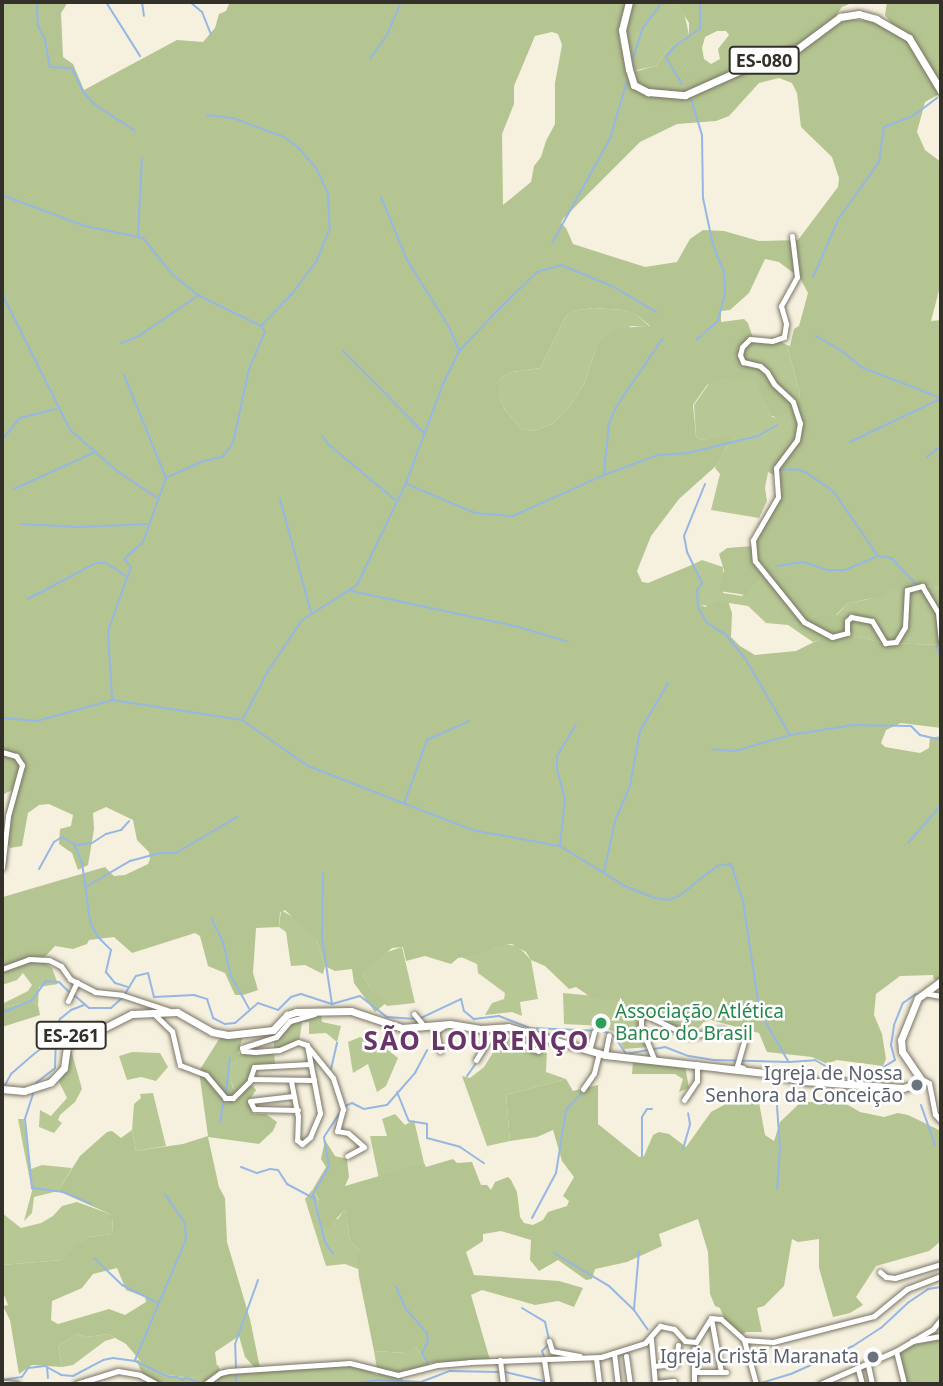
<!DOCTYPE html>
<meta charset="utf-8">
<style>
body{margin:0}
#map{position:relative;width:943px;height:1386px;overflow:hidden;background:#f6f0de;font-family:"Noto Sans",sans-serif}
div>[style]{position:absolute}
.green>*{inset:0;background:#b7c895}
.forest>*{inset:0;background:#b4c591}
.stream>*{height:2px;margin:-1px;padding:0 1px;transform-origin:1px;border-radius:1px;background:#96b7e4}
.roads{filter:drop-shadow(0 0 2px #787363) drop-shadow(0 0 2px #787363)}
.minor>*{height:5px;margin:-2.5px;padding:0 2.5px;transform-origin:2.5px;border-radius:2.5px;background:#fff}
.major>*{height:7px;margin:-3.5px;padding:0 3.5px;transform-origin:3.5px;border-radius:3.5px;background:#fff}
.dots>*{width:19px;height:19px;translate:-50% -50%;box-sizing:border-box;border:4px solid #fff;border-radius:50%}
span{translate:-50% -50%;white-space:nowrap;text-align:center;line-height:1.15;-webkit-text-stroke:5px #fff;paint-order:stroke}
.shield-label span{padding:2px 5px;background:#fff;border:2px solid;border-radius:5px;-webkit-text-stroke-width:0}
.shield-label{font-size:18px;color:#333029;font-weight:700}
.leisure-label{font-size:19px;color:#27864d}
.left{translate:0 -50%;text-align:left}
.worship-label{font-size:19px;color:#5b616d}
.right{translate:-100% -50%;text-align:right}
.district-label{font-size:26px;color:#683566;font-weight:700;letter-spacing:2px}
.frame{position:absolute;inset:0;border:4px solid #333029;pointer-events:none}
</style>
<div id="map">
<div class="green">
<div style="clip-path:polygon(669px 2px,677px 2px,684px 12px,689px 35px,669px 48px,656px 66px,637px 70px,632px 75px,627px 38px)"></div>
<div style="clip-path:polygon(593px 308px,623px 310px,637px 315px,650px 327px,631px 326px,596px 348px,584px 384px,568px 409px,552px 424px,534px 431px,521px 429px,505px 410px,499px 397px,499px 379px,512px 372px,540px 368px,566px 316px,572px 311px)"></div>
<div style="clip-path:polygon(779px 341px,787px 345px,800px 394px,796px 405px,798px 433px,776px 476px,768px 472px,765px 488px,767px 501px,759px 518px,711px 510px,720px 474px,715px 468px,728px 445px,729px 437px,700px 440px,696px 436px,694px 405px,710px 382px,723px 379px,755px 379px,771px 416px,775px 418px,747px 364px,742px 355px,742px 347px,747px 342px)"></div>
<div style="clip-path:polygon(702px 560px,723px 567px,723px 593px,742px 596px,762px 575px,795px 613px,828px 636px,813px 642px,788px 625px,766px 623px,748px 606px,716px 601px,709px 606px,701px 605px,701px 582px,694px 564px)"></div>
<div style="clip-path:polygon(908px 584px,941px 588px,941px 645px,885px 643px,848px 635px,836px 616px,848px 603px,869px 599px)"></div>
<div style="clip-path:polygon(281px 910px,298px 920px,317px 941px,325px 966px,323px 974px,305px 965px,291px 966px,286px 932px,279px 927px)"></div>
<div style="clip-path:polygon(502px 944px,518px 946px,531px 960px,538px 999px,520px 1002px,522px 1016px,512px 1012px,485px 1015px,492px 1003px,504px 999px,505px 993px,478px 973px,477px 964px,461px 957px)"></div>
<div style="clip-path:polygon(402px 947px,415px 1003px,387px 1006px,370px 988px,362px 974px,384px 953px)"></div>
<div style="clip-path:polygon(42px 961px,52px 968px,58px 984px,39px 987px,38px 1005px,32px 1001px,2px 1008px,2px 1004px,28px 991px,32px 985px,23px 973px,17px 980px,2px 985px,2px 968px,20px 962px)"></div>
<div style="clip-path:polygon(563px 993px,638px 1000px,636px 1018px,648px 1047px,624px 1049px,614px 1032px,603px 1026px,564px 1024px)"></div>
<div style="clip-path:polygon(321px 1013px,322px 1022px,341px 1026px,337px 1042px,326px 1033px,309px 1034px,309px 1022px,302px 1022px,299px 1043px,274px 1051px,275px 1064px,257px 1068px,237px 1093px,235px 1092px,226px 1067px,236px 1060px,237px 1054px,274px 1051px,274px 1039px,283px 1034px,280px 1028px,289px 1017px)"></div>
<div style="clip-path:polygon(505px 1036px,547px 1050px,546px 1072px,566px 1079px,506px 1095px,510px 1141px,487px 1146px,462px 1076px,470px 1078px,484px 1067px,494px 1051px,505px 1050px)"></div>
<div style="clip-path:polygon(360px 1037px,379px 1043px,398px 1058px,386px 1086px,377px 1092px,368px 1064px,353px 1073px,348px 1042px)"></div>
<div style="clip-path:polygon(70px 1046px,82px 1089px,75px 1102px,60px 1115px,58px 1120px,62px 1123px,54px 1133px,39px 1127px,40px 1110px,51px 1116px,67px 1098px,58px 1080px,65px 1070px)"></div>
<div style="clip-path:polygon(132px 1052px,160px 1053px,168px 1067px,156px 1081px,141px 1077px,127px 1080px,119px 1056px)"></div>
<div style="clip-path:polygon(153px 1093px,166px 1146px,136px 1151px,132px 1130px,134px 1104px,141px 1098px,140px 1094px)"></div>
<div style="clip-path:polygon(395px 1114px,405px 1125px,414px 1120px,424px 1163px,379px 1179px,370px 1136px,387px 1136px,382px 1119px)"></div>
<div style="clip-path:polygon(18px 1119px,24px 1119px,31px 1169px,42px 1165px,72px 1168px,58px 1191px,34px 1197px,32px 1213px,24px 1221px,32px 1191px)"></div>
<div style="clip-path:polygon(313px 1189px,319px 1201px,320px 1220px,338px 1219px,345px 1208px,350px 1242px,360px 1250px,358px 1269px,345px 1264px,326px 1266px,305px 1199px)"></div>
<div style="clip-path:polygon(77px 1202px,110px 1214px,113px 1218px,112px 1234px,90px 1237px,78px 1243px,62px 1260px,2px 1265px,2px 1213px,21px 1228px,41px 1223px,53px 1216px,62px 1206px)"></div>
<div style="clip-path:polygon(77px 1334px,87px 1337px,108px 1334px,115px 1338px,105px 1341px,73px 1365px,62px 1367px,58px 1346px)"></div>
<div style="clip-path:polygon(941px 1339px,941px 1384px,907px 1384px,899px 1352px,909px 1346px)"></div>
<div style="clip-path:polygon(412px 1346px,415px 1346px,428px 1365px,401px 1374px,403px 1382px,391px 1382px,390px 1384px,146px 1384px,136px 1359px,169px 1375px,192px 1378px,218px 1365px,220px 1370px,248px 1369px,344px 1361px,378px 1375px,374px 1351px,405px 1353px)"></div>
</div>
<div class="forest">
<div style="clip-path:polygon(evenodd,2px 2px,68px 2px,61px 13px,63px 57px,73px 64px,84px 90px,177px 40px,203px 42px,215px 28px,219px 14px,226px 11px,230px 2px,626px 2px,620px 23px,619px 37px,630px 82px,642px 93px,678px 98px,802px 49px,846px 19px,872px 21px,906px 39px,941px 93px,925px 102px,917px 132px,925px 150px,941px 162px,941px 283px,931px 321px,941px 320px,941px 588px,908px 584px,878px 597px,848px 603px,836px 615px,842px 616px,849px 626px,848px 635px,885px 643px,940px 645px,941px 728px,901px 723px,886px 730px,881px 743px,885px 747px,920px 753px,929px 748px,930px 738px,941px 736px,941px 978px,934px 980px,933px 975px,900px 976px,876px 994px,874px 1015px,882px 1034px,886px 1059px,883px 1066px,837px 1060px,827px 1064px,812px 1057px,767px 1052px,759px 1033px,711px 1020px,704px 1022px,693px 1033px,670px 1031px,637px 1004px,592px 998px,576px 987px,569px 989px,545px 966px,531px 960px,526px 952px,512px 944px,496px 946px,480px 954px,458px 958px,451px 964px,425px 956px,406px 961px,403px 947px,392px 948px,362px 974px,370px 988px,386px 1003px,375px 1012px,354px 983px,352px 969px,335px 971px,325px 966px,317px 941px,285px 910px,280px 912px,279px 927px,256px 928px,253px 973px,258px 990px,243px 995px,235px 995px,225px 973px,208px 966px,200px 936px,195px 933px,132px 953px,114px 937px,89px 940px,87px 944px,73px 949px,55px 946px,40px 962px,28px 960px,2px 968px,3px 897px,105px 867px,114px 876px,125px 875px,148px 864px,150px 859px,149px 852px,137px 840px,133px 820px,106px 807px,93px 813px,94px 829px,88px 865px,78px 870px,72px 853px,59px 844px,60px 829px,71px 826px,73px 815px,49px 804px,39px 805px,28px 813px,22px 846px,10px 848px,7px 841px,12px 790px,2px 795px,2px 2px,552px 32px,558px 34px,562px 45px,555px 83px,555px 124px,546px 141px,541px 157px,534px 166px,531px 182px,503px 205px,502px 134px,514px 104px,514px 86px,535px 36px,552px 32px,2px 2px,779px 78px,792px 83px,797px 93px,801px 127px,832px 157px,839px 178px,838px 187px,798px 240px,759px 241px,724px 231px,703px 230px,690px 239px,677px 262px,645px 267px,573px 244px,566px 228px,561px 223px,563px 219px,640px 142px,677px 124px,716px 121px,729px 116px,759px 83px,779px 78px,2px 2px,765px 259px,779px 262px,800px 278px,808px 293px,799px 326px,794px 329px,790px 346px,787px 345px,800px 394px,796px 405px,799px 421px,794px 442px,776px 471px,778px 497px,753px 546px,727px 548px,719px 554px,724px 570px,719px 591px,746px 595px,762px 575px,795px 613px,826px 636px,796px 651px,755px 655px,740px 646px,731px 637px,732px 613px,728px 601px,716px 601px,705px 607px,701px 605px,701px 582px,694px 564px,648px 583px,642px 582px,637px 571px,651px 536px,679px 499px,717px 465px,730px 441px,730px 436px,700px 440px,696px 436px,693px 405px,707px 385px,723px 379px,754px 379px,771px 416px,782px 417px,787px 412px,788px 400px,759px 365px,744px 362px,742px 347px,753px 338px,748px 323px,744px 319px,721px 322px,721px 311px,730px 310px,749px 293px,765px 259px,2px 2px,593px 308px,623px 310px,637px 315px,650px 326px,619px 328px,603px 337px,596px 348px,584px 384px,568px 409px,552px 424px,534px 431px,521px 429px,505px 410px,499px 397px,499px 379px,512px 372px,540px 368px,566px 316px,572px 311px,593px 308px)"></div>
<div style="clip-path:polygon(632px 2px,669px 2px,636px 34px,627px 38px,627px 18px)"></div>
<div style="clip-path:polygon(evenodd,677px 2px,854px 2px,842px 7px,834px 18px,800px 44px,685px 93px,646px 89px,635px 79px,633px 72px,656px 66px,669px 48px,689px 35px,689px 23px,677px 2px,717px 31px,726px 31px,729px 35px,718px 49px,720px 59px,711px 64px,704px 59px,702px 48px,705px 37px,717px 31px)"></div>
<div style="clip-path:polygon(887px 2px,941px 2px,941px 89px,885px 15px)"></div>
<div style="clip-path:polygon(32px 1001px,38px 1005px,40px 1015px,2px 1027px,2px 1008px)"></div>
<div style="clip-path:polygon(evenodd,221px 1036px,243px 1036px,236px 1060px,227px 1067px,233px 1088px,237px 1093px,244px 1082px,253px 1086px,256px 1090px,249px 1101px,254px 1114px,266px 1114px,277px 1122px,273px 1131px,259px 1144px,208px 1137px,219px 1187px,225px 1198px,227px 1242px,250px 1319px,260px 1368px,255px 1368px,245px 1357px,239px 1336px,215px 1352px,217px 1367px,192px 1378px,169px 1375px,142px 1363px,126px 1344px,108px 1334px,87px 1337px,77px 1334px,58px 1346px,62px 1367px,32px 1365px,19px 1374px,10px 1320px,3px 1306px,8px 1305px,2px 1290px,2px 1265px,62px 1260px,77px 1243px,90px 1237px,112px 1234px,113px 1219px,109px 1219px,110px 1214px,58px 1191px,80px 1156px,107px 1132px,112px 1131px,121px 1138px,132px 1130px,136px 1151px,183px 1144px,208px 1136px,199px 1071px,221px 1036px,117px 1268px,126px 1290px,145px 1297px,146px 1302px,125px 1315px,109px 1309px,58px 1324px,51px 1320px,52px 1301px,82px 1288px,93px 1274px,117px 1268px)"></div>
<div style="clip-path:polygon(633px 1061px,685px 1066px,689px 1088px,679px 1092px,683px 1079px,675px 1074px,632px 1074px)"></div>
<div style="clip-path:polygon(566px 1079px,573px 1091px,598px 1085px,598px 1124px,639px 1157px,644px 1156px,653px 1135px,659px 1132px,669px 1134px,686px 1147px,711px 1112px,744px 1094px,758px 1097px,765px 1135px,774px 1141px,780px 1122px,801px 1102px,843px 1102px,860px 1112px,884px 1117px,898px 1113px,908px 1115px,941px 1131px,941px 1241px,929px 1251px,876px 1266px,856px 1297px,863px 1305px,850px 1313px,833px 1317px,819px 1268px,819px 1239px,798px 1242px,792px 1239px,784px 1286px,764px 1306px,757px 1308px,762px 1332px,746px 1332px,740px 1336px,727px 1326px,720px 1308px,715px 1306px,710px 1294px,708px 1252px,698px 1219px,659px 1234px,662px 1246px,627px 1262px,595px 1269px,592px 1279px,586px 1280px,558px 1260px,539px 1271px,530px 1260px,531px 1240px,501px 1231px,483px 1234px,483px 1241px,466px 1252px,474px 1275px,559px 1281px,583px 1288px,574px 1307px,558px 1301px,535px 1305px,482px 1290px,471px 1295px,490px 1360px,427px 1363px,415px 1346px,406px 1353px,374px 1351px,359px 1277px,357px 1257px,360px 1250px,350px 1242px,345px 1209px,328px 1228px,322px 1225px,319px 1216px,319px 1200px,313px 1189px,326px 1167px,321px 1159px,325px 1140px,335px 1156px,347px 1159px,349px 1177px,345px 1186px,424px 1163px,426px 1167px,453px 1159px,457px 1163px,472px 1162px,481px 1185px,487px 1185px,491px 1190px,495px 1182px,508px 1177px,511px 1180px,517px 1192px,520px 1217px,524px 1223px,533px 1225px,543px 1220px,548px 1212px,567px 1206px,569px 1201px,563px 1196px,574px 1177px,562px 1161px,553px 1130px,537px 1137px,510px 1141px,506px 1095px)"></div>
</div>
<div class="stream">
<div style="left:37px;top:2px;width:24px;rotate:88deg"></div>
<div style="left:38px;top:26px;width:16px;rotate:63deg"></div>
<div style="left:45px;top:40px;width:27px;rotate:80deg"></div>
<div style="left:50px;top:67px;width:22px;rotate:3deg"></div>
<div style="left:72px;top:68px;width:26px;rotate:65deg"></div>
<div style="left:83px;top:92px;width:16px;rotate:47deg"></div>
<div style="left:94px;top:104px;width:48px;rotate:33deg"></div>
<div style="left:106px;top:2px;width:64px;rotate:57.8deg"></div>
<div style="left:142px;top:2px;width:14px;rotate:82deg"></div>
<div style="left:190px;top:2px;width:16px;rotate:40deg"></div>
<div style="left:202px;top:12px;width:24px;rotate:68deg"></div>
<div style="left:462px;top:3px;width:1px;rotate:-90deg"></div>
<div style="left:633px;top:58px;width:32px;rotate:-72deg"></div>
<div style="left:643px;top:28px;width:32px;rotate:-54deg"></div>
<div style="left:370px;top:59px;width:29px;rotate:-55deg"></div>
<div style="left:387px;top:35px;width:36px;rotate:-67deg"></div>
<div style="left:682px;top:84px;width:31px;rotate:-121deg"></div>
<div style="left:666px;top:57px;width:16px;rotate:-50deg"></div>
<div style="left:676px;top:45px;width:29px;rotate:-34deg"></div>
<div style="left:700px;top:29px;width:27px;rotate:-90deg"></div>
<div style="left:691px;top:99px;width:38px;rotate:73deg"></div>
<div style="left:702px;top:135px;width:63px;rotate:89.1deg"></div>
<div style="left:703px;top:198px;width:48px;rotate:78deg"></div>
<div style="left:713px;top:245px;width:29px;rotate:68deg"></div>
<div style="left:724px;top:272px;width:22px;rotate:87deg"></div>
<div style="left:725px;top:294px;width:28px;rotate:105deg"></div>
<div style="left:718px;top:321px;width:28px;rotate:139deg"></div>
<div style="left:207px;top:115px;width:26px;rotate:7deg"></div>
<div style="left:233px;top:118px;width:54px;rotate:20.4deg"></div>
<div style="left:284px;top:137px;width:17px;rotate:36deg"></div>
<div style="left:298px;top:147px;width:30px;rotate:50deg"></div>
<div style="left:317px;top:170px;width:26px;rotate:65deg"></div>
<div style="left:328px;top:194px;width:34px;rotate:87deg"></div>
<div style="left:330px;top:228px;width:37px;rotate:112deg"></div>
<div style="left:316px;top:262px;width:39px;rotate:127deg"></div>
<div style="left:293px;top:293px;width:46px;rotate:134.1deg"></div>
<div style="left:2px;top:195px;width:89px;rotate:20.5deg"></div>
<div style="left:85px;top:226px;width:59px;rotate:11.7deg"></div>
<div style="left:143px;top:238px;width:46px;rotate:51.1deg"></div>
<div style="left:172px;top:274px;width:33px;rotate:39deg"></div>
<div style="left:198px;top:295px;width:70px;rotate:26.2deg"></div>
<div style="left:261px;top:326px;width:7px;rotate:56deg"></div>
<div style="left:265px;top:332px;width:40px;rotate:113.4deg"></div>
<div style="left:249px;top:369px;width:76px;rotate:102.2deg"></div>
<div style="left:233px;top:443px;width:18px;rotate:128deg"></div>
<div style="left:222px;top:457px;width:19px;rotate:168deg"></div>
<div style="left:203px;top:461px;width:41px;rotate:155.3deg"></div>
<div style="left:166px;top:478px;width:68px;rotate:109.8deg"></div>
<div style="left:143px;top:542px;width:25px;rotate:138deg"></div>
<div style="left:124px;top:559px;width:11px;rotate:49deg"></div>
<div style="left:131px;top:567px;width:68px;rotate:109.8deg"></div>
<div style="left:108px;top:631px;width:68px;rotate:86.6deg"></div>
<div style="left:381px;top:197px;width:68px;rotate:67.6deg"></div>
<div style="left:407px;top:260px;width:79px;rotate:57.9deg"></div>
<div style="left:449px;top:327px;width:25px;rotate:67deg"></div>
<div style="left:138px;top:235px;width:76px;rotate:-87deg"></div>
<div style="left:552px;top:243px;width:119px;rotate:-60.9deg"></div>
<div style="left:610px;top:139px;width:60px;rotate:-73.7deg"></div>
<div style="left:813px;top:277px;width:64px;rotate:-66.2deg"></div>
<div style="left:839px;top:218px;width:69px;rotate:-54.5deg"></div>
<div style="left:879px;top:162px;width:35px;rotate:-82deg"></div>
<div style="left:884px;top:127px;width:31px;rotate:-21deg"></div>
<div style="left:913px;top:116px;width:30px;rotate:-37deg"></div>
<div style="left:2px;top:294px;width:152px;rotate:63.4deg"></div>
<div style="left:70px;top:430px;width:62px;rotate:41.1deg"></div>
<div style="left:117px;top:471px;width:47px;rotate:33.7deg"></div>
<div style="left:816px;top:336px;width:30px;rotate:30deg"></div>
<div style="left:842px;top:351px;width:25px;rotate:40deg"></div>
<div style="left:861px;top:367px;width:86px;rotate:21.2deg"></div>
<div style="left:121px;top:343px;width:19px;rotate:-21deg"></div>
<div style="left:139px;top:336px;width:70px;rotate:-34.6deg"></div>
<div style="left:342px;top:350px;width:118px;rotate:45.3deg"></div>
<div style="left:124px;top:375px;width:111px;rotate:67.8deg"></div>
<div style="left:322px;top:436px;width:10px;rotate:53deg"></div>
<div style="left:328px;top:444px;width:87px;rotate:39.9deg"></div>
<div style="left:2px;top:440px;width:28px;rotate:-51deg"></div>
<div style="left:20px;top:418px;width:37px;rotate:-14deg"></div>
<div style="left:850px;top:442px;width:100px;rotate:-25.5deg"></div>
<div style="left:927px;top:457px;width:18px;rotate:-38deg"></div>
<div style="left:780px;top:470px;width:17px;rotate:-3deg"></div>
<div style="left:797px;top:469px;width:11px;rotate:22deg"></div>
<div style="left:807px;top:473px;width:33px;rotate:35deg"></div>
<div style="left:834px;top:492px;width:76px;rotate:55.7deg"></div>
<div style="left:604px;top:474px;width:51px;rotate:-84.4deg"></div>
<div style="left:609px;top:423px;width:17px;rotate:-66deg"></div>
<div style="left:616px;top:407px;width:83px;rotate:-55.7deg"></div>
<div style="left:407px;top:484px;width:74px;rotate:23.1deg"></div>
<div style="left:475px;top:513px;width:38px;rotate:5deg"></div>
<div style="left:513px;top:516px;width:100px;rotate:-24.3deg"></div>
<div style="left:604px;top:475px;width:58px;rotate:-20.3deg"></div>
<div style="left:658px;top:455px;width:30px;rotate:-4deg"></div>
<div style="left:688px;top:453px;width:72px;rotate:-13.7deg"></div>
<div style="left:758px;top:436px;width:22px;rotate:-30deg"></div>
<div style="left:705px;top:484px;width:56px;rotate:112deg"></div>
<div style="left:684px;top:536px;width:16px;rotate:79deg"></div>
<div style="left:687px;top:552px;width:34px;rotate:64deg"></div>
<div style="left:702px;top:583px;width:9px;rotate:126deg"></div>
<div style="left:697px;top:590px;width:17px;rotate:87deg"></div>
<div style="left:698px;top:607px;width:18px;rotate:61deg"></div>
<div style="left:707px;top:623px;width:22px;rotate:32deg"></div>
<div style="left:726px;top:635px;width:32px;rotate:51deg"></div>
<div style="left:746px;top:660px;width:87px;rotate:59.6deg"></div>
<div style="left:14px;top:489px;width:87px;rotate:-24.5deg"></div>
<div style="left:280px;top:499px;width:117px;rotate:74.7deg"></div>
<div style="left:21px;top:524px;width:58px;rotate:3deg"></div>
<div style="left:79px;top:527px;width:68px;rotate:-2.5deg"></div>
<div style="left:776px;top:566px;width:27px;rotate:-8deg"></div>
<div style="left:803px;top:562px;width:25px;rotate:18deg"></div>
<div style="left:827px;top:570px;width:18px"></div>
<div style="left:845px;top:570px;width:36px;rotate:-23deg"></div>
<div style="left:878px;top:556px;width:13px;rotate:9deg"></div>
<div style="left:891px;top:558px;width:36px;rotate:46deg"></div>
<div style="left:351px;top:591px;width:172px;rotate:12.1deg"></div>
<div style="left:519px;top:627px;width:51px;rotate:17deg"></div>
<div style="left:28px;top:599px;width:77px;rotate:-27.9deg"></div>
<div style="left:96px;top:563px;width:10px"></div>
<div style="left:106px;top:563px;width:24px;rotate:33deg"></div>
<div style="left:937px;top:646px;width:13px;rotate:72deg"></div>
<div style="left:2px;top:718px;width:35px;rotate:5deg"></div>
<div style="left:37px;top:721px;width:78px;rotate:-15.6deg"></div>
<div style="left:112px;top:700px;width:132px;rotate:8.7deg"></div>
<div style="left:242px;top:720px;width:80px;rotate:34.9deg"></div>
<div style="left:308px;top:766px;width:176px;rotate:21.3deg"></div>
<div style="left:472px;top:830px;width:89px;rotate:10.3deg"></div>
<div style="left:560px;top:846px;width:76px;rotate:31.6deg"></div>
<div style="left:625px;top:886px;width:32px;rotate:22deg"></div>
<div style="left:655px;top:898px;width:13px;rotate:9deg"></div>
<div style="left:668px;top:900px;width:12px;rotate:-20deg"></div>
<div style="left:679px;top:896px;width:48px;rotate:-38.3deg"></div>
<div style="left:717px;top:866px;width:14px;rotate:-8deg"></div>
<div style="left:731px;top:864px;width:39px;rotate:72deg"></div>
<div style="left:743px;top:901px;width:113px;rotate:81.4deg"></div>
<div style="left:760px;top:1013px;width:56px;rotate:59.7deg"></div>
<div style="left:243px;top:719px;width:54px;rotate:-62.5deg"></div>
<div style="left:268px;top:671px;width:61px;rotate:-56.3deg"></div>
<div style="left:302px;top:620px;width:65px;rotate:-32.5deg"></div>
<div style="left:357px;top:585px;width:113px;rotate:-64.3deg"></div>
<div style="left:406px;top:483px;width:106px;rotate:-69.5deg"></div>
<div style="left:443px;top:384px;width:37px;rotate:-64deg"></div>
<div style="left:459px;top:351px;width:55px;rotate:-46.5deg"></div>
<div style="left:497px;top:311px;width:56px;rotate:-44.3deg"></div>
<div style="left:537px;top:272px;width:25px;rotate:-16deg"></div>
<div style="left:561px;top:265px;width:55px;rotate:22.4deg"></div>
<div style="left:612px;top:286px;width:51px;rotate:30.6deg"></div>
<div style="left:712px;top:749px;width:23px;rotate:5deg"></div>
<div style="left:735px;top:751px;width:57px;rotate:-16.2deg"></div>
<div style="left:790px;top:735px;width:64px;rotate:-9deg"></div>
<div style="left:853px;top:725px;width:58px;rotate:1deg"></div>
<div style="left:911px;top:726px;width:13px;rotate:45deg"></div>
<div style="left:920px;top:735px;width:22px;rotate:13deg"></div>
<div style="left:404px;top:804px;width:68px;rotate:-70.2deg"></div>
<div style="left:427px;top:740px;width:46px;rotate:-24.3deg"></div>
<div style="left:908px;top:843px;width:50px;rotate:-49deg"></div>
<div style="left:76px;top:845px;width:16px;rotate:-7deg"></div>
<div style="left:92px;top:843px;width:17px;rotate:-33deg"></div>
<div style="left:106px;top:834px;width:16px;rotate:-15deg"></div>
<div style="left:121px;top:830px;width:12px;rotate:-48deg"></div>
<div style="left:560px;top:845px;width:46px;rotate:-83.8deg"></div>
<div style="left:565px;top:799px;width:30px;rotate:-105deg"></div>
<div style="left:557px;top:770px;width:14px;rotate:-90deg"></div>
<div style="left:557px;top:756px;width:37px;rotate:-59deg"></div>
<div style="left:39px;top:869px;width:31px;rotate:-61deg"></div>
<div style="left:54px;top:842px;width:9px;rotate:-32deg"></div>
<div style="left:62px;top:837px;width:14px;rotate:30deg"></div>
<div style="left:74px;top:844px;width:21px;rotate:67deg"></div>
<div style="left:82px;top:863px;width:59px;rotate:82.1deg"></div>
<div style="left:90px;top:921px;width:17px;rotate:65deg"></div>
<div style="left:97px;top:936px;width:20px;rotate:45deg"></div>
<div style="left:111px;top:950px;width:23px;rotate:103deg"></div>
<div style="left:106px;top:972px;width:14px;rotate:51deg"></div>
<div style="left:115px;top:983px;width:14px;rotate:17deg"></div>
<div style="left:604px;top:872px;width:52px;rotate:-77.8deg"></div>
<div style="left:615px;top:821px;width:38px;rotate:-67deg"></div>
<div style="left:630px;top:786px;width:56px;rotate:-79.7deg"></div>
<div style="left:640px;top:731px;width:56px;rotate:-59.7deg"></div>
<div style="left:323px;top:873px;width:65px;rotate:90.9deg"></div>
<div style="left:322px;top:938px;width:67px;rotate:81.4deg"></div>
<div style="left:87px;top:886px;width:50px;rotate:-30.2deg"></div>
<div style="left:130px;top:861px;width:30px;rotate:-15deg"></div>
<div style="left:159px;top:853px;width:17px"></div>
<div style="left:176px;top:853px;width:71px;rotate:-30.5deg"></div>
<div style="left:211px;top:918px;width:27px;rotate:63deg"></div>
<div style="left:223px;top:942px;width:35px;rotate:77deg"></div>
<div style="left:231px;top:976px;width:37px;rotate:61deg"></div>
<div style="left:125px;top:994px;width:21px;rotate:-59deg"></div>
<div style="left:136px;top:976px;width:12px;rotate:-14deg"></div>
<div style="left:148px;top:973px;width:25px;rotate:76deg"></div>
<div style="left:154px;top:997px;width:40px;rotate:-2.9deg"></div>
<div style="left:194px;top:995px;width:14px;rotate:17deg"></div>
<div style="left:207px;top:999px;width:20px;rotate:72deg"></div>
<div style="left:213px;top:1018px;width:13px;rotate:27deg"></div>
<div style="left:225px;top:1024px;width:10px;rotate:-6deg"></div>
<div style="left:235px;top:1023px;width:30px;rotate:-41deg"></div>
<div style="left:258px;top:1003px;width:21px;rotate:19deg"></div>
<div style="left:278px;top:1010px;width:18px;rotate:-45deg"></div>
<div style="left:291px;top:997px;width:10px;rotate:-17deg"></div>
<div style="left:301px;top:994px;width:33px;rotate:18deg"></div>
<div style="left:332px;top:1004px;width:29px;rotate:-16deg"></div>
<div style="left:360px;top:996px;width:34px;rotate:38deg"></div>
<div style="left:387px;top:1017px;width:28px;rotate:4deg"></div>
<div style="left:74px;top:995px;width:20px;rotate:41deg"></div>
<div style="left:89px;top:1008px;width:22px"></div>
<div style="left:111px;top:1008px;width:15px;rotate:-42deg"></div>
<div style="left:2px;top:1013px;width:33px;rotate:-23deg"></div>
<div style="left:32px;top:1000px;width:24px;rotate:-54deg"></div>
<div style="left:46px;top:981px;width:13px;rotate:4deg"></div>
<div style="left:59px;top:982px;width:14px;rotate:45deg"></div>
<div style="left:421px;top:1018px;width:44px;rotate:-25.4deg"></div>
<div style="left:461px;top:999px;width:12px;rotate:76deg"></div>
<div style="left:464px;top:1011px;width:13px;rotate:39deg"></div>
<div style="left:474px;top:1019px;width:25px;rotate:-7deg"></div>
<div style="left:499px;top:1016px;width:34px;rotate:21deg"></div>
<div style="left:531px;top:1028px;width:72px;rotate:2.4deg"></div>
<div style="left:603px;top:1031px;width:12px;rotate:24deg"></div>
<div style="left:614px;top:1036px;width:22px;rotate:56deg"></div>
<div style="left:626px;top:1054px;width:40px;rotate:-10deg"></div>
<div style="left:665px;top:1047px;width:26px;rotate:21deg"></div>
<div style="left:689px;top:1056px;width:25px;rotate:9deg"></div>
<div style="left:714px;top:1060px;width:75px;rotate:1.5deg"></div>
<div style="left:789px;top:1062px;width:26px;rotate:-4deg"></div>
<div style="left:815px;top:1060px;width:36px;rotate:30deg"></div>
<div style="left:846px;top:1078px;width:25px;rotate:-7deg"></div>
<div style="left:871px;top:1075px;width:28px;rotate:-32deg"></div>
<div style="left:895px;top:1060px;width:16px;rotate:-105deg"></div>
<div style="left:891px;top:1045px;width:20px;rotate:-81deg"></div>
<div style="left:894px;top:1025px;width:24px;rotate:-68deg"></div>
<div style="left:903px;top:1003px;width:16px;rotate:-35deg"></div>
<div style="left:331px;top:1069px;width:27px;rotate:-77deg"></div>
<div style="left:467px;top:1076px;width:16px;rotate:-55deg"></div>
<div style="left:36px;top:1083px;width:24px;rotate:-38deg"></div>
<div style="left:55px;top:1068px;width:37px;rotate:-88deg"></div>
<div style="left:56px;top:1031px;width:13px;rotate:-72deg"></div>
<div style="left:60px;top:1019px;width:14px;rotate:-39deg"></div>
<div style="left:71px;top:1010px;width:14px;rotate:-21deg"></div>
<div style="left:5px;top:1085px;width:13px;rotate:-61deg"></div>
<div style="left:11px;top:1074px;width:30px;rotate:-41deg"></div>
<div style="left:34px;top:1054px;width:10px;rotate:-37deg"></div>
<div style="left:42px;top:1048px;width:13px;rotate:-9deg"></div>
<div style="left:397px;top:1092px;width:31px;rotate:68deg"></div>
<div style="left:409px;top:1121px;width:18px;rotate:9deg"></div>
<div style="left:427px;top:1124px;width:14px;rotate:90deg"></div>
<div style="left:427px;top:1138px;width:34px;rotate:15deg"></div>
<div style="left:460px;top:1147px;width:29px;rotate:34deg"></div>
<div style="left:33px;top:1094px;width:26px;rotate:108deg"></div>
<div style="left:25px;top:1119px;width:69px;rotate:84.2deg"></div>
<div style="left:32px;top:1188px;width:32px;rotate:7deg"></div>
<div style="left:64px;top:1192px;width:30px;rotate:24deg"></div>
<div style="left:226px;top:1094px;width:36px;rotate:-84deg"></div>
<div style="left:921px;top:1105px;width:42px;rotate:70.7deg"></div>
<div style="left:345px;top:1106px;width:8px;rotate:-23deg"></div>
<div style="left:352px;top:1103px;width:13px;rotate:27deg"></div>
<div style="left:364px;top:1109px;width:23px;rotate:-10deg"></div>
<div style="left:387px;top:1105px;width:43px;rotate:-48.8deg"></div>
<div style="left:415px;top:1073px;width:26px;rotate:-62deg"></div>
<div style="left:777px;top:1106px;width:42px;rotate:85.9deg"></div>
<div style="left:780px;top:1148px;width:41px;rotate:94.2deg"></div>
<div style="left:220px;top:1122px;width:22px;rotate:-80deg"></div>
<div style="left:683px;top:1149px;width:26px;rotate:-74deg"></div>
<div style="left:690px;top:1124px;width:11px;rotate:-100deg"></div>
<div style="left:642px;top:1156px;width:39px;rotate:-90deg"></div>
<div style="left:642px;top:1117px;width:9px;rotate:-58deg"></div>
<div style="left:647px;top:1109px;width:5px"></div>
<div style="left:241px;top:1167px;width:17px;rotate:21deg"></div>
<div style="left:257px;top:1173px;width:14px;rotate:-17deg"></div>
<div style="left:270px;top:1169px;width:8px;rotate:7deg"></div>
<div style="left:278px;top:1170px;width:17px;rotate:57deg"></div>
<div style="left:287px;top:1184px;width:30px;rotate:28deg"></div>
<div style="left:532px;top:1218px;width:51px;rotate:-61.9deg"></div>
<div style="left:556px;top:1173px;width:64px;rotate:-81deg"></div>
<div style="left:566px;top:1110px;width:23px;rotate:-47deg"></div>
<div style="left:554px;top:1253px;width:64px;rotate:31deg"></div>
<div style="left:609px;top:1286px;width:35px;rotate:44deg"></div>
<div style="left:634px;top:1310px;width:24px;rotate:55deg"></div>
<div style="left:333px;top:1254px;width:14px;rotate:-124deg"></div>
<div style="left:325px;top:1242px;width:49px;rotate:-104deg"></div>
<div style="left:313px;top:1194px;width:32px;rotate:-60deg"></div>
<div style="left:329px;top:1166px;width:29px;rotate:-100deg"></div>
<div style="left:324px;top:1137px;width:27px;rotate:-57deg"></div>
<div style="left:94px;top:1258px;width:39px;rotate:44deg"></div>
<div style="left:122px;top:1285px;width:40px;rotate:26.6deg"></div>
<div style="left:396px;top:1287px;width:24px;rotate:66deg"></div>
<div style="left:406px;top:1309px;width:32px;rotate:49deg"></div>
<div style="left:427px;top:1333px;width:7px;rotate:82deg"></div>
<div style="left:428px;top:1340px;width:15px;rotate:113deg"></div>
<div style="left:422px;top:1354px;width:13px;rotate:58deg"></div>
<div style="left:522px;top:1308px;width:27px;rotate:31deg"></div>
<div style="left:545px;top:1322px;width:17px;rotate:77deg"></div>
<div style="left:634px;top:1309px;width:58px;rotate:-85.1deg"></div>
<div style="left:2px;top:1320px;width:10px;rotate:-90deg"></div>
<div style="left:544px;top:1357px;width:6px;rotate:-108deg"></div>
<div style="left:542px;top:1351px;width:8px;rotate:-45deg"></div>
<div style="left:135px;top:1360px;width:131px;rotate:-67.1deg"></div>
<div style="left:186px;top:1239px;width:16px;rotate:-94deg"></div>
<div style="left:185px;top:1223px;width:35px;rotate:-125deg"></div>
<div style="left:47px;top:1367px;width:11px;rotate:85deg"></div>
<div style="left:236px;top:1368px;width:24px;rotate:-92deg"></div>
<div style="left:235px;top:1344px;width:68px;rotate:-70.2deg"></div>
<div style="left:505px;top:1372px;width:53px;rotate:13deg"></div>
<div style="left:236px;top:1373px;width:11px;rotate:90deg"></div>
<div style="left:2px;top:1380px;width:20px;rotate:-9deg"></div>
<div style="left:22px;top:1377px;width:11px;rotate:-56deg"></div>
<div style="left:28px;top:1368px;width:17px;rotate:-7deg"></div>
<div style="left:45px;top:1366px;width:18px;rotate:29deg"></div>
<div style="left:61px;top:1375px;width:12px;rotate:5deg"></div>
<div style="left:73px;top:1376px;width:34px;rotate:-28deg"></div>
<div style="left:103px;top:1360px;width:10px;rotate:-11deg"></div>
<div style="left:113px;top:1358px;width:22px;rotate:8deg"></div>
<div style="left:135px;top:1361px;width:38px;rotate:25deg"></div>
<div style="left:170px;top:1377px;width:7px"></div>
<div style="left:177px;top:1377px;width:6px;rotate:31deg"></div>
<div style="left:182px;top:1380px;width:5px;rotate:-22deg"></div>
<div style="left:187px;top:1378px;width:16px;rotate:22deg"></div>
<div style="left:349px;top:1384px;width:30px;rotate:-8deg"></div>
<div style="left:379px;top:1380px;width:42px;rotate:2.7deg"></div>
<div style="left:421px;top:1382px;width:31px;rotate:-21deg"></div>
<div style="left:450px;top:1371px;width:49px;rotate:1.2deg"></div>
<div style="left:711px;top:1384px;width:7px"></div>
<div style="left:758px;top:1384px;width:34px;rotate:-17deg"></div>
<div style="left:791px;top:1374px;width:68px;rotate:-24.3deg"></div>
<div style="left:853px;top:1346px;width:33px;rotate:-33deg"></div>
<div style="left:881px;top:1328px;width:38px;rotate:-43deg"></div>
<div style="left:909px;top:1302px;width:23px;rotate:-34deg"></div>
<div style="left:928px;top:1289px;width:13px;rotate:-9deg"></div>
</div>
<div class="roads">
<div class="minor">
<div style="left:792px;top:236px;width:41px;rotate:83deg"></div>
<div style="left:797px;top:277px;width:33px;rotate:119deg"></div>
<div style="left:781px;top:306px;width:19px;rotate:74deg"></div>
<div style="left:786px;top:324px;width:13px;rotate:99deg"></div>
<div style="left:784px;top:337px;width:13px;rotate:162deg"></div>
<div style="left:772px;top:341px;width:22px;rotate:-175deg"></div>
<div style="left:750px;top:339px;width:11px;rotate:135deg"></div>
<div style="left:742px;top:347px;width:8px;rotate:104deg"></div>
<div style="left:740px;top:355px;width:8px;rotate:67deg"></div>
<div style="left:743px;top:362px;width:17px;rotate:13deg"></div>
<div style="left:760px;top:366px;width:9px;rotate:41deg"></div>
<div style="left:767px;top:372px;width:14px;rotate:60deg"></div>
<div style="left:774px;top:384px;width:26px;rotate:43deg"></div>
<div style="left:793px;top:402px;width:22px;rotate:72deg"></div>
<div style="left:800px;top:423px;width:17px;rotate:100deg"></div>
<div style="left:797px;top:440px;width:35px;rotate:127deg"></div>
<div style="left:776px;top:468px;width:29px;rotate:86deg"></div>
<div style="left:778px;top:497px;width:50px;rotate:120.2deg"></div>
<div style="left:753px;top:540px;width:21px;rotate:85deg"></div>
<div style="left:755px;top:561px;width:78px;rotate:51.2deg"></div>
<div style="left:804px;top:622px;width:32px;rotate:28deg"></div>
<div style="left:832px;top:637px;width:16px;rotate:-15deg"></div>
<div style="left:847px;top:633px;width:12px;rotate:-90deg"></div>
<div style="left:847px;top:621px;width:6px;rotate:-45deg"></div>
<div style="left:851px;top:617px;width:21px;rotate:11deg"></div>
<div style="left:872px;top:621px;width:26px;rotate:59deg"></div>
<div style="left:885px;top:643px;width:11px;rotate:-5deg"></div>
<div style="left:896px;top:642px;width:17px;rotate:-59deg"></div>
<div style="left:905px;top:627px;width:37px;rotate:-87deg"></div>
<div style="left:907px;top:590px;width:16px;rotate:-15deg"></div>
<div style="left:922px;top:586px;width:31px;rotate:59deg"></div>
<div style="left:938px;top:613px;width:30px;rotate:84deg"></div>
<div style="left:2px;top:752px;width:15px;rotate:16deg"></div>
<div style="left:16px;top:756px;width:11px;rotate:56deg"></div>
<div style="left:22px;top:765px;width:53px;rotate:105.4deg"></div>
<div style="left:8px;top:816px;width:52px;rotate:96.6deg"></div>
<div style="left:2px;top:969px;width:29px;rotate:-20deg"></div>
<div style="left:29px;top:959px;width:20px;rotate:3deg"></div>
<div style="left:49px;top:960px;width:13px;rotate:27deg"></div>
<div style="left:61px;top:966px;width:16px;rotate:55deg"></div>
<div style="left:70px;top:979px;width:28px;rotate:27deg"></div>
<div style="left:95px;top:992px;width:27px;rotate:6deg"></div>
<div style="left:122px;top:995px;width:51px;rotate:18.4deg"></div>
<div style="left:924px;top:993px;width:17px;rotate:10deg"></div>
<div style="left:68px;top:1001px;width:21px;rotate:-65deg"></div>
<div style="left:152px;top:1012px;width:28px;rotate:44deg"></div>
<div style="left:172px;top:1031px;width:35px;rotate:77deg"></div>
<div style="left:180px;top:1065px;width:28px;rotate:21deg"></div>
<div style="left:206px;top:1075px;width:30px;rotate:50deg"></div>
<div style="left:225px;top:1098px;width:8px"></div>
<div style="left:233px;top:1098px;width:25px;rotate:-45deg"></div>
<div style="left:414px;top:1014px;width:16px;rotate:50deg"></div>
<div style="left:514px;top:1029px;width:13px;rotate:81deg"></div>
<div style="left:516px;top:1042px;width:24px;rotate:22deg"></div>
<div style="left:308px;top:1047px;width:40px;rotate:51deg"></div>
<div style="left:333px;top:1078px;width:33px;rotate:72deg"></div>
<div style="left:343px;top:1109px;width:23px;rotate:105deg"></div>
<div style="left:337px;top:1131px;width:11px;rotate:10deg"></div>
<div style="left:348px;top:1133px;width:21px;rotate:41deg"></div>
<div style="left:364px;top:1147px;width:19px;rotate:152deg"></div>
<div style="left:440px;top:1051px;width:20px;rotate:-101deg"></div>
<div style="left:436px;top:1031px;width:9px;rotate:-32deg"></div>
<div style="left:589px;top:1051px;width:20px;rotate:-75deg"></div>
<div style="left:605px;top:1055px;width:20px;rotate:-79deg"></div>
<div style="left:654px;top:1059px;width:35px;rotate:-112deg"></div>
<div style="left:641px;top:1027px;width:14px;rotate:-90deg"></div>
<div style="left:641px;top:1013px;width:54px;rotate:25.1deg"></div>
<div style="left:690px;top:1036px;width:33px;rotate:-11deg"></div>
<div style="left:476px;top:1060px;width:39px;rotate:-58deg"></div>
<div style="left:310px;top:1064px;width:56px;rotate:176.9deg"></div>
<div style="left:254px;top:1067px;width:13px;rotate:108deg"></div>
<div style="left:250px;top:1079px;width:64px;rotate:0.9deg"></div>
<div style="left:743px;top:1068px;width:6px;rotate:-162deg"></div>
<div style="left:737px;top:1066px;width:26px;rotate:-74deg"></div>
<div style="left:920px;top:1078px;width:10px;rotate:29deg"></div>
<div style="left:929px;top:1083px;width:32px;rotate:79deg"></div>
<div style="left:935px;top:1114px;width:9px;rotate:49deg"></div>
<div style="left:291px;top:1081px;width:36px;rotate:79deg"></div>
<div style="left:298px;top:1116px;width:24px;rotate:92deg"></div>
<div style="left:297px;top:1140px;width:6px;rotate:39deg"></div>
<div style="left:302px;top:1144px;width:11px;rotate:-41deg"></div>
<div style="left:310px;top:1137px;width:26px;rotate:-67deg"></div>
<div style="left:320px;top:1113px;width:69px;rotate:-100.8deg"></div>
<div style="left:307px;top:1045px;width:9px;rotate:-162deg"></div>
<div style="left:298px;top:1042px;width:21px;rotate:157deg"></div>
<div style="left:279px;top:1050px;width:24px;rotate:175deg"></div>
<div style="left:255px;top:1052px;width:12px;rotate:-175deg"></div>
<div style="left:243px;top:1051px;width:3px;rotate:-108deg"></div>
<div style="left:242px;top:1048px;width:36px;rotate:-18deg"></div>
<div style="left:276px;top:1037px;width:21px;rotate:-49deg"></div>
<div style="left:290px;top:1021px;width:25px;rotate:-16deg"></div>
<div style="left:583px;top:1089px;width:19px;rotate:-55deg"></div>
<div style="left:594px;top:1073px;width:21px;rotate:-76deg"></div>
<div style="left:293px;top:1096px;width:43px;rotate:173.4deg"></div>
<div style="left:250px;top:1101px;width:9px;rotate:63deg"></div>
<div style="left:254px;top:1109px;width:44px;rotate:1.3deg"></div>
<div style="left:684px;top:1100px;width:23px;rotate:-56deg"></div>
<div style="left:697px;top:1081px;width:17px;rotate:-90deg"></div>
<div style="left:880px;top:1272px;width:8px;rotate:40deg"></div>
<div style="left:886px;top:1277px;width:9px;rotate:6deg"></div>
<div style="left:895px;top:1278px;width:48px;rotate:-16.9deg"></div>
<div style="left:711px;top:1318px;width:10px;rotate:6deg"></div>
<div style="left:721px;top:1319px;width:31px;rotate:42deg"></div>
<div style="left:744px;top:1340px;width:29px;rotate:4deg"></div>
<div style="left:773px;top:1342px;width:104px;rotate:-14.4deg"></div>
<div style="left:874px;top:1316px;width:43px;rotate:-39.3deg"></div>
<div style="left:907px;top:1289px;width:36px;rotate:-21deg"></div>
<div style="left:711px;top:1318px;width:55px;rotate:79.5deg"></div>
<div style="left:651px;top:1339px;width:45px;rotate:84.9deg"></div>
<div style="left:744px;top:1340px;width:46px;rotate:74.7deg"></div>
<div style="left:549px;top:1341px;width:10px;rotate:73deg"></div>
<div style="left:552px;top:1351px;width:28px;rotate:10deg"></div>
<div style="left:912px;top:1341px;width:29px;rotate:-10deg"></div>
<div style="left:694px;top:1349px;width:35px;rotate:90deg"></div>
<div style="left:896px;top:1351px;width:34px;rotate:76deg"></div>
<div style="left:614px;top:1353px;width:31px;rotate:83deg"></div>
<div style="left:626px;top:1356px;width:28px;rotate:82deg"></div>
<div style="left:596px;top:1358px;width:26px;rotate:83deg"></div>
<div style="left:500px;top:1360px;width:24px;rotate:83deg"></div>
<div style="left:544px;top:1360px;width:24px;rotate:81deg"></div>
<div style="left:868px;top:1365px;width:19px;rotate:78deg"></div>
<div style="left:654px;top:1366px;width:22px;rotate:-5deg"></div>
<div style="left:676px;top:1364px;width:19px;rotate:-84deg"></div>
<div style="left:858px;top:1369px;width:16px;rotate:75deg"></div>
<div style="left:695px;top:1372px;width:31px"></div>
<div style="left:2px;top:1383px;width:15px;rotate:4deg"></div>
<div style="left:655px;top:1383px;width:19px;rotate:-6deg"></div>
<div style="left:76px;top:1384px;width:44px;rotate:-17.2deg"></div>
<div style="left:118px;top:1371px;width:22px;rotate:10deg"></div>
<div style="left:140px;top:1375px;width:19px;rotate:28deg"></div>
<div style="left:205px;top:1384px;width:19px;rotate:-36deg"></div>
<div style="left:220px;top:1373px;width:9px;rotate:-13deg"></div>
<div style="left:229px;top:1371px;width:121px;rotate:-3.8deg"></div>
<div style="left:350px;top:1363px;width:49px;rotate:14deg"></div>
<div style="left:398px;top:1375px;width:40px;rotate:-14.4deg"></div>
<div style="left:437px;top:1365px;width:32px;rotate:-5deg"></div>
<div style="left:469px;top:1362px;width:132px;rotate:-2.2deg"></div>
<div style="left:601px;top:1357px;width:46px;rotate:-17.7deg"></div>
<div style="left:645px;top:1343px;width:23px;rotate:-49deg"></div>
<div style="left:660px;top:1326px;width:14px;rotate:12deg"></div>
<div style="left:674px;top:1329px;width:16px;rotate:47deg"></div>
<div style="left:685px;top:1341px;width:11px;rotate:5deg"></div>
<div style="left:696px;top:1342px;width:28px;rotate:-58deg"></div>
<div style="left:820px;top:1384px;width:83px;rotate:-23.5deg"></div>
<div style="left:896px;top:1351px;width:43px;rotate:-30.7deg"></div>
<div style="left:933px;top:1329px;width:13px;rotate:-51deg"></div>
</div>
<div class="major">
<div style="left:629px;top:2px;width:29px;rotate:104deg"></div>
<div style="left:622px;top:30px;width:40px;rotate:80deg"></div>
<div style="left:629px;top:69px;width:17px;rotate:73deg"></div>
<div style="left:634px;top:85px;width:16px;rotate:27deg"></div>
<div style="left:648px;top:92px;width:37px;rotate:5deg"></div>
<div style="left:685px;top:95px;width:93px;rotate:-24.1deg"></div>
<div style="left:770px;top:57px;width:28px;rotate:-17deg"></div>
<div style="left:797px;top:49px;width:54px;rotate:-36.7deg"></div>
<div style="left:840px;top:17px;width:19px;rotate:-9deg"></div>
<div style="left:859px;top:14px;width:18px;rotate:16deg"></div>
<div style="left:876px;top:19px;width:38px;rotate:30deg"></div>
<div style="left:909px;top:38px;width:62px;rotate:58.9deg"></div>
<div style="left:2px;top:1089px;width:22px;rotate:5deg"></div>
<div style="left:24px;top:1091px;width:28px;rotate:-18deg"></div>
<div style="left:51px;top:1082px;width:19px;rotate:-47deg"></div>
<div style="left:64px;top:1068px;width:28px;rotate:-82deg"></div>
<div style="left:68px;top:1040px;width:9px;rotate:-58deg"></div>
<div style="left:73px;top:1032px;width:33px;rotate:-9deg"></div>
<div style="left:106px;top:1027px;width:29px;rotate:-27deg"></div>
<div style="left:132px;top:1014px;width:45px;rotate:-2.5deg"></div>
<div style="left:177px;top:1012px;width:40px;rotate:29.7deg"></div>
<div style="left:212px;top:1032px;width:16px;rotate:11deg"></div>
<div style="left:228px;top:1035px;width:45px;rotate:-6.3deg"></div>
<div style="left:273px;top:1030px;width:21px;rotate:-47deg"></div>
<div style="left:287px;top:1015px;width:9px;rotate:-18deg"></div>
<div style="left:296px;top:1012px;width:55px;rotate:-1deg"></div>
<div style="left:351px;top:1011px;width:54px;rotate:18.4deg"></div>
<div style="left:402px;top:1028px;width:48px;rotate:-4.8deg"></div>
<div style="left:450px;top:1024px;width:31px;rotate:9deg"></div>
<div style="left:481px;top:1029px;width:27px;rotate:-4deg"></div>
<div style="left:508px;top:1027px;width:101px;rotate:16.1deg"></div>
<div style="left:605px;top:1055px;width:161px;rotate:6.4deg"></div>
<div style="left:765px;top:1073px;width:39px;rotate:12deg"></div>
<div style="left:803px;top:1081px;width:100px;rotate:4deg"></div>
<div style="left:903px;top:1088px;width:14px;rotate:-17deg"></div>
<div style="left:916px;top:1084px;width:7px;rotate:-56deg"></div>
<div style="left:920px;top:1078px;width:32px;rotate:-124deg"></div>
<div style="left:902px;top:1051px;width:11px;rotate:-95deg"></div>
<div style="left:901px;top:1040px;width:45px;rotate:-68deg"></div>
<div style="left:918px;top:998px;width:29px;rotate:-36deg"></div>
</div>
</div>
<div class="dots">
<div style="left:601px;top:1023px;background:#2e9e5b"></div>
<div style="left:917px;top:1085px;background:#6b7280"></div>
<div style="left:873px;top:1357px;background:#6b7280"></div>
</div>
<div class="shield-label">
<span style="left:764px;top:60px">ES-080</span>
<span style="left:71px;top:1035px">ES-261</span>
</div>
<div class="leisure-label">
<span class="left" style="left:615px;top:1023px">Associação Atlética<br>Banco do Brasil</span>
</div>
<div class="worship-label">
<span class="right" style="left:903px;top:1085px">Igreja de Nossa<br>Senhora da Conceição</span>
<span class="right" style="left:859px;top:1357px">Igreja Cristã Maranata</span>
</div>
<div class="district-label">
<span style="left:477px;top:1041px">SÃO LOURENÇO</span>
</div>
<div class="frame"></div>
</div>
